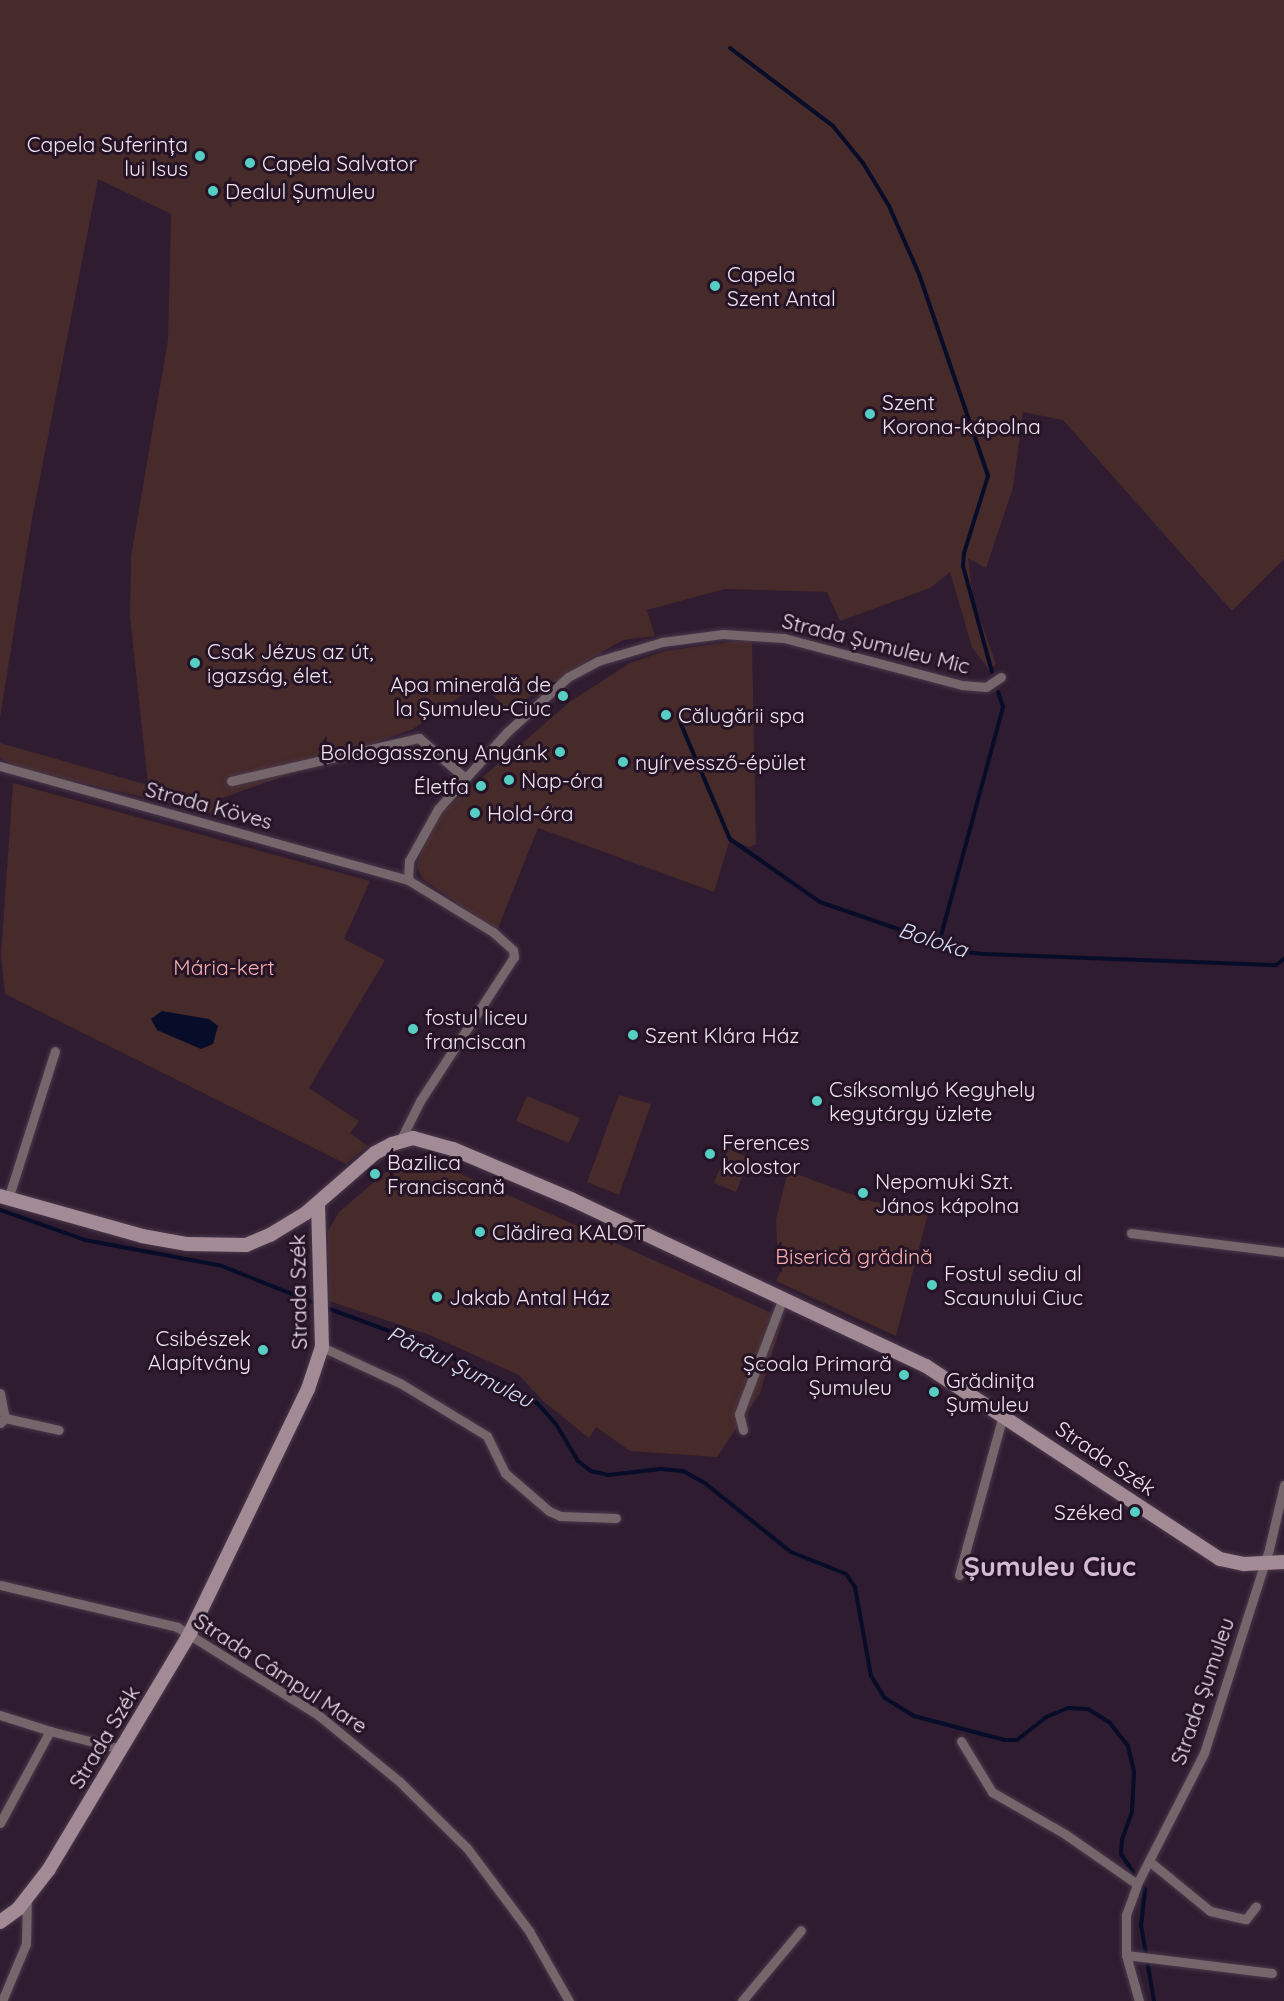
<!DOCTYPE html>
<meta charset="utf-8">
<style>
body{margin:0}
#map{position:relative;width:1284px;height:2001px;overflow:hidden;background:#2f1c30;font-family:Quicksand,sans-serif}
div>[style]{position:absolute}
.green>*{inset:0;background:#472a2a}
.water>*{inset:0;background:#070d28}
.stream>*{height:4px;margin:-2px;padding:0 2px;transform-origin:2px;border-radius:2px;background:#070d28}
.roads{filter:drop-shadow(0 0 2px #4a384b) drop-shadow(0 0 2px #4a384b)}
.street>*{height:9px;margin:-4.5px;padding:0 4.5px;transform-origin:4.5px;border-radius:4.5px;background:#75666c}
.secondary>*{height:14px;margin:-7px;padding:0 7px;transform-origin:7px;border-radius:7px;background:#a38b95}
.dots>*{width:16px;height:16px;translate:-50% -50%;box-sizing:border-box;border:3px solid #251326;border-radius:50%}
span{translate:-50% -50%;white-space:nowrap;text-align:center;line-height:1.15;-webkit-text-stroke:6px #251326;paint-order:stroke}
.poi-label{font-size:21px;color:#f2e5f2}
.right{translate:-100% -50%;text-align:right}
.left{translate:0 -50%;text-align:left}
.street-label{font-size:21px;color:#f2e5f2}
.park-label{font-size:21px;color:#f8b0ae}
.water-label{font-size:22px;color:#d5def6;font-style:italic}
.district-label{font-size:27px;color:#d4bad4;font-weight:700}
</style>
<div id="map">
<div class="green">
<div style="clip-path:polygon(0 0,1284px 0,1284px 559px,1232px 611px,1063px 420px,1023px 412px,1013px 488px,986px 568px,968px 558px,973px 600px,996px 664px,990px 671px,972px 647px,950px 572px,930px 588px,840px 621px,827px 592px,725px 589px,647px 610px,655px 636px,623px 640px,576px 667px,538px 697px,536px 693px,508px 711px,481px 682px,413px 729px,220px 799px,216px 814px,15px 767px,0 757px,0 743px,148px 785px,130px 617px,131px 556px,168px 340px,171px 214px,98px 179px,31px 524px,0 718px)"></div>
<div style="clip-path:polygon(752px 639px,756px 844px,749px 847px,730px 839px,714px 892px,538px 828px,497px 931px,423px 879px,417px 867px,420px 854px,443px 811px,571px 701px,630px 663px,665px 651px)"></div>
<div style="clip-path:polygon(13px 783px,370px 881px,344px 939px,385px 960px,309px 1088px,359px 1121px,350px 1133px,368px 1146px,346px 1164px,5px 994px,1px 955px)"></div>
<div style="clip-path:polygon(619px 1095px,651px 1104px,619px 1195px,587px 1182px)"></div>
<div style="clip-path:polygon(527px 1096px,580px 1118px,569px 1143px,516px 1121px)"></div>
<div style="clip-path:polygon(728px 1149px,750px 1158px,736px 1192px,714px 1183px)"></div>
<div style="clip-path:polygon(407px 1159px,432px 1161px,783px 1318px,760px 1393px,717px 1457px,630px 1451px,596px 1427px,589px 1438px,543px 1401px,519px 1375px,430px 1335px,329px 1301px,328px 1231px,339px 1212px,394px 1165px)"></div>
<div style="clip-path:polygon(788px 1171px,867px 1200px,928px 1214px,896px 1336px,776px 1281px,785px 1262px,777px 1243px,776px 1219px)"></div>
</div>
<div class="water">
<div style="clip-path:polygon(162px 1011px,209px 1019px,218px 1026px,213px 1044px,201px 1049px,157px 1030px,151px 1019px)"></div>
</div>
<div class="stream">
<div style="left:730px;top:48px;width:129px;rotate:37.1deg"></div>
<div style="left:833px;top:126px;width:48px;rotate:51deg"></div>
<div style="left:863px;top:163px;width:50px;rotate:58.8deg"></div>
<div style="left:889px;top:206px;width:74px;rotate:66.2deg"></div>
<div style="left:919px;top:274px;width:213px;rotate:71.1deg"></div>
<div style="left:988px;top:476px;width:81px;rotate:107.3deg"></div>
<div style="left:964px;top:553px;width:13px;rotate:94deg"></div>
<div style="left:963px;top:566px;width:110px;rotate:74.7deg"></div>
<div style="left:680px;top:722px;width:127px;rotate:66.9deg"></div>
<div style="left:730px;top:839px;width:110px;rotate:35deg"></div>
<div style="left:820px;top:902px;width:152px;rotate:19.1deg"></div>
<div style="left:964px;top:952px;width:19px;rotate:6deg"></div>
<div style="left:983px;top:954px;width:293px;rotate:2.2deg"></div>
<div style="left:1276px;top:965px;width:10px;rotate:-37deg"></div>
<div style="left:939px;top:943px;width:245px;rotate:-74.8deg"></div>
<div style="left:1003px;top:707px;width:16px;rotate:-108deg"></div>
<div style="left:0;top:1210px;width:90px;rotate:19.4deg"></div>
<div style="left:85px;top:1240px;width:139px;rotate:10.7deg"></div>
<div style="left:222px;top:1266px;width:102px;rotate:21.8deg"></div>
<div style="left:324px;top:1307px;width:104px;rotate:20.2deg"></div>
<div style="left:422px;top:1343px;width:102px;rotate:26.1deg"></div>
<div style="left:514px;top:1388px;width:27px;rotate:33deg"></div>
<div style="left:537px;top:1403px;width:28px;rotate:48deg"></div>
<div style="left:556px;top:1424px;width:43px;rotate:59.3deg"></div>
<div style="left:578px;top:1461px;width:16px;rotate:38deg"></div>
<div style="left:591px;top:1471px;width:17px;rotate:13deg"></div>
<div style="left:608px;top:1475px;width:53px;rotate:-6.5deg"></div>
<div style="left:661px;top:1469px;width:22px;rotate:5deg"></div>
<div style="left:683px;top:1471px;width:26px;rotate:29deg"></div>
<div style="left:706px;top:1484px;width:109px;rotate:38.7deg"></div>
<div style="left:791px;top:1552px;width:59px;rotate:21.8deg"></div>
<div style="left:846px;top:1574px;width:16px;rotate:55deg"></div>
<div style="left:855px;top:1587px;width:90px;rotate:79.8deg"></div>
<div style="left:871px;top:1676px;width:26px;rotate:58deg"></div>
<div style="left:885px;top:1698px;width:34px;rotate:32deg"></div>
<div style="left:914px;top:1716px;width:94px;rotate:14.8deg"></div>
<div style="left:1005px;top:1740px;width:12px"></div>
<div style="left:1017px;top:1740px;width:37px;rotate:-38deg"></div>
<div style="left:1046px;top:1717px;width:24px;rotate:-22deg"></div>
<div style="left:1068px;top:1708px;width:20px;rotate:3deg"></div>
<div style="left:1088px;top:1709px;width:26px;rotate:32deg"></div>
<div style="left:1110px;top:1723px;width:29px;rotate:52deg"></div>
<div style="left:1128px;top:1746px;width:28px;rotate:77deg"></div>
<div style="left:1134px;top:1773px;width:39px;rotate:93deg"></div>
<div style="left:1132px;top:1812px;width:29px;rotate:110deg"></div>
<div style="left:1122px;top:1839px;width:15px;rotate:94deg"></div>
<div style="left:1121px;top:1854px;width:42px;rotate:55.6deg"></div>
<div style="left:1145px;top:1889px;width:36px;rotate:96deg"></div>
<div style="left:1141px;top:1925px;width:77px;rotate:80.3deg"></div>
</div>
<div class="roads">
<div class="street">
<div style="left:0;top:766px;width:424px;rotate:15.6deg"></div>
<div style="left:231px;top:781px;width:193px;rotate:-12.9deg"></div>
<div style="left:419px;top:738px;width:61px;rotate:41deg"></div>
<div style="left:401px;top:1139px;width:42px;rotate:-63.4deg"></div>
<div style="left:420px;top:1101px;width:172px;rotate:-56.9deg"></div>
<div style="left:514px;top:957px;width:7px;rotate:-98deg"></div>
<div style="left:513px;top:950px;width:27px;rotate:-138deg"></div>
<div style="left:493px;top:932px;width:100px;rotate:-148.5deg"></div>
<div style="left:408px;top:880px;width:19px;rotate:-87deg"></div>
<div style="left:409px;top:861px;width:60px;rotate:-60.9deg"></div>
<div style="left:438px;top:809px;width:103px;rotate:-48.1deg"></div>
<div style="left:507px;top:732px;width:82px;rotate:-42deg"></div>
<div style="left:568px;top:677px;width:34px;rotate:-28deg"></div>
<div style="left:598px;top:661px;width:67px;rotate:-16.5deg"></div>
<div style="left:662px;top:642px;width:62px;rotate:-7.5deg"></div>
<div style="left:723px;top:634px;width:61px;rotate:3.8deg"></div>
<div style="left:784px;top:638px;width:184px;rotate:14.8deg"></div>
<div style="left:962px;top:685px;width:24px;rotate:5deg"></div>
<div style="left:986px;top:687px;width:18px;rotate:-34deg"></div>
<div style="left:8px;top:1199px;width:155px;rotate:-72.4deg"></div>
<div style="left:1131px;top:1233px;width:154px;rotate:7.1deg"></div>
<div style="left:322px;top:1347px;width:86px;rotate:24.8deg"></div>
<div style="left:400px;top:1383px;width:102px;rotate:31.3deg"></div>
<div style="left:487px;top:1436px;width:41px;rotate:64.1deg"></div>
<div style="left:505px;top:1473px;width:58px;rotate:40.8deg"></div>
<div style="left:549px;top:1511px;width:12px;rotate:24deg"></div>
<div style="left:560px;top:1516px;width:56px;rotate:2deg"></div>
<div style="left:0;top:1393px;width:25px;rotate:79deg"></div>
<div style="left:5px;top:1418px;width:7px;rotate:135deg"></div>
<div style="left:5px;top:1418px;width:55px;rotate:12.5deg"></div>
<div style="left:743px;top:1430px;width:16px;rotate:-104deg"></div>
<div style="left:739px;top:1414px;width:122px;rotate:-69.3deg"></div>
<div style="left:959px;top:1575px;width:166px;rotate:-74.6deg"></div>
<div style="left:0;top:1585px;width:182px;rotate:13.3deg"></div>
<div style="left:177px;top:1627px;width:165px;rotate:31.9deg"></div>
<div style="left:317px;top:1714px;width:106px;rotate:39.3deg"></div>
<div style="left:399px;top:1781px;width:95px;rotate:44.6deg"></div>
<div style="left:467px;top:1848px;width:104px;rotate:53.2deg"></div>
<div style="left:529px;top:1931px;width:81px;rotate:60.3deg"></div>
<div style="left:0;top:1715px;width:52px;rotate:17.7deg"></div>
<div style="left:961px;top:1741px;width:60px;rotate:58.7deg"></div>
<div style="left:992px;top:1792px;width:84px;rotate:29.9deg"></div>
<div style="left:1065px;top:1834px;width:88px;rotate:34.8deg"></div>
<div style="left:0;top:1823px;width:105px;rotate:-61.5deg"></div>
<div style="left:50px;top:1731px;width:73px;rotate:14.2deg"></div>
<div style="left:1149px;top:1861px;width:79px;rotate:39.3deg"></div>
<div style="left:1210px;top:1911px;width:37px;rotate:13deg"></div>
<div style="left:1246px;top:1919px;width:16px;rotate:-52deg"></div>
<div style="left:1126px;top:1955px;width:147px;rotate:7deg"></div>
<div style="left:2px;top:2001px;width:62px;rotate:-67.2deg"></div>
<div style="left:26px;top:1944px;width:46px;rotate:-88.8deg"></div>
<div style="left:742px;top:2001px;width:92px;rotate:-50.3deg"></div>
<div style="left:1139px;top:2001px;width:48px;rotate:-105.8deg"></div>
<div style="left:1126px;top:1955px;width:40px;rotate:-90deg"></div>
<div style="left:1126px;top:1915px;width:33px;rotate:-70deg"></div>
<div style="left:1137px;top:1884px;width:147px;rotate:-62.9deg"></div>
<div style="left:1204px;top:1753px;width:214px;rotate:-72.3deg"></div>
<div style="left:1269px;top:1549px;width:66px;rotate:-76.8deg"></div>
</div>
<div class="secondary">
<div style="left:0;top:1196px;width:148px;rotate:15.7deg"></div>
<div style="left:142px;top:1236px;width:46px;rotate:10.1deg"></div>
<div style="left:187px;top:1244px;width:59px;rotate:1deg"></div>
<div style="left:246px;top:1245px;width:26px;rotate:-23deg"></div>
<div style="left:270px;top:1235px;width:42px;rotate:-31.4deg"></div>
<div style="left:306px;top:1213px;width:91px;rotate:-41deg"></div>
<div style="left:375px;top:1153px;width:19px;rotate:-28deg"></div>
<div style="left:392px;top:1144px;width:22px;rotate:-16deg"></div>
<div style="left:413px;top:1138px;width:41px;rotate:15.4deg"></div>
<div style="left:453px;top:1149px;width:130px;rotate:23deg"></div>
<div style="left:573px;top:1200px;width:390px;rotate:25.2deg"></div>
<div style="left:926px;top:1366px;width:352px;rotate:33.3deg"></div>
<div style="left:1220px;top:1559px;width:25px;rotate:12deg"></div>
<div style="left:1244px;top:1564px;width:40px;rotate:-2.9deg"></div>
<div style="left:0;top:1922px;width:22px;rotate:-36deg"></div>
<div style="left:18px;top:1909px;width:51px;rotate:-52.2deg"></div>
<div style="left:49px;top:1869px;width:275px;rotate:-59.1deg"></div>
<div style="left:190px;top:1633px;width:271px;rotate:-64.2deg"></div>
<div style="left:308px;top:1389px;width:44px;rotate:-71.6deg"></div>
<div style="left:322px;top:1347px;width:143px;rotate:-91.6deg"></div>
</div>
</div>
<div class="dots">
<div style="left:200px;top:156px;background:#56cec3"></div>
<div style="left:250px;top:163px;background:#56cec3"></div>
<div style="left:213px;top:191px;background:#56cec3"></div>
<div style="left:715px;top:286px;background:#56cec3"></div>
<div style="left:870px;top:414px;background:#56cec3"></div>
<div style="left:195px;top:663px;background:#56cec3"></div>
<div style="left:563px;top:696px;background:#56cec3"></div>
<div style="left:666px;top:715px;background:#56cec3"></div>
<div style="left:560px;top:752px;background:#56cec3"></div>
<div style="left:623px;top:762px;background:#56cec3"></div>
<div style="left:509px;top:780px;background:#56cec3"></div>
<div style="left:481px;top:786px;background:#56cec3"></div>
<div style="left:475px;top:813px;background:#56cec3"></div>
<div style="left:413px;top:1029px;background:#56cec3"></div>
<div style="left:633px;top:1035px;background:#56cec3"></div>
<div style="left:817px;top:1101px;background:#56cec3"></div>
<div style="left:710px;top:1154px;background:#56cec3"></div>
<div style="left:375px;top:1174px;background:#56cec3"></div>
<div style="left:863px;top:1193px;background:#56cec3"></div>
<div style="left:480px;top:1232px;background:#56cec3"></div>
<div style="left:932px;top:1285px;background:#56cec3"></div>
<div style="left:437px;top:1297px;background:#56cec3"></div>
<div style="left:263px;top:1350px;background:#56cec3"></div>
<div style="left:904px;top:1375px;background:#56cec3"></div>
<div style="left:934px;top:1392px;background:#56cec3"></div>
<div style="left:1135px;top:1512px;background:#56cec3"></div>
</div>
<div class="poi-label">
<span class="right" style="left:188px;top:156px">Capela Suferința<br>lui Isus</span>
<span class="left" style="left:262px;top:163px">Capela Salvator</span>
<span class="left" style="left:225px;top:191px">Dealul Șumuleu</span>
<span class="left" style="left:727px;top:286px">Capela<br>Szent Antal</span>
<span class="left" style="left:882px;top:414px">Szent<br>Korona-kápolna</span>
<span class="left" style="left:207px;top:663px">Csak Jézus az út,<br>igazság, élet.</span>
<span class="right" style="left:551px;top:696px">Apa minerală de<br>la Șumuleu-Ciuc</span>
<span class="left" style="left:678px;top:715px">Călugării spa</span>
<span class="right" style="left:548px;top:752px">Boldogasszony Anyánk</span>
<span class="left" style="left:635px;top:762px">nyírvessző-épület</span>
<span class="left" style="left:521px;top:780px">Nap-óra</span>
<span class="right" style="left:469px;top:786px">Életfa</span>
<span class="left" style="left:487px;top:813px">Hold-óra</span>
<span class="left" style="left:425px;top:1029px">fostul liceu<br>franciscan</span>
<span class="left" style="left:645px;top:1035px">Szent Klára Ház</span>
<span class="left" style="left:829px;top:1101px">Csíksomlyó Kegyhely<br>kegytárgy üzlete</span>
<span class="left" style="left:722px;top:1154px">Ferences<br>kolostor</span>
<span class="left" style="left:387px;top:1174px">Bazilica<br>Franciscană</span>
<span class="left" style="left:875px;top:1193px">Nepomuki Szt.<br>János kápolna</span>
<span class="left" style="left:492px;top:1232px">Clădirea KALOT</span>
<span class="left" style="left:944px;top:1285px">Fostul sediu al<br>Scaunului Ciuc</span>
<span class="left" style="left:449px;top:1297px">Jakab Antal Ház</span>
<span class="right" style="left:251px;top:1350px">Csibészek<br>Alapítvány</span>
<span class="right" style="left:892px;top:1375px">Școala Primară<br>Șumuleu</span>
<span class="left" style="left:946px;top:1392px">Grădinița<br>Șumuleu</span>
<span class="right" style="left:1123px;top:1512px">Széked</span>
</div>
<div class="street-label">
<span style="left:876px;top:643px;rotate:14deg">Strada Șumuleu Mic</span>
<span style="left:209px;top:805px;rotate:15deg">Strada Köves</span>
<span style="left:298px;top:1292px;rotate:-91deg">Strada Szék</span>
<span style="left:1106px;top:1458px;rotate:34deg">Strada Szék</span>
<span style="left:281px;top:1673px;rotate:33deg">Strada Câmpul Mare</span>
<span style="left:1202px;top:1691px;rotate:-71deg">Strada Șumuleu</span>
<span style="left:104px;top:1737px;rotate:-59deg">Strada Szék</span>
</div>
<div class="park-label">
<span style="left:224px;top:967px">Mária-kert</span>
<span style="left:854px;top:1256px">Biserică grădină</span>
</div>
<div class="water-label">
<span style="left:933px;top:940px;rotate:18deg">Boloka</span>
<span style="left:460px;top:1367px;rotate:26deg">Pârâul Șumuleu</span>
</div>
<div class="district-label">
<span style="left:1050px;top:1567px">Șumuleu Ciuc</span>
</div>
</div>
